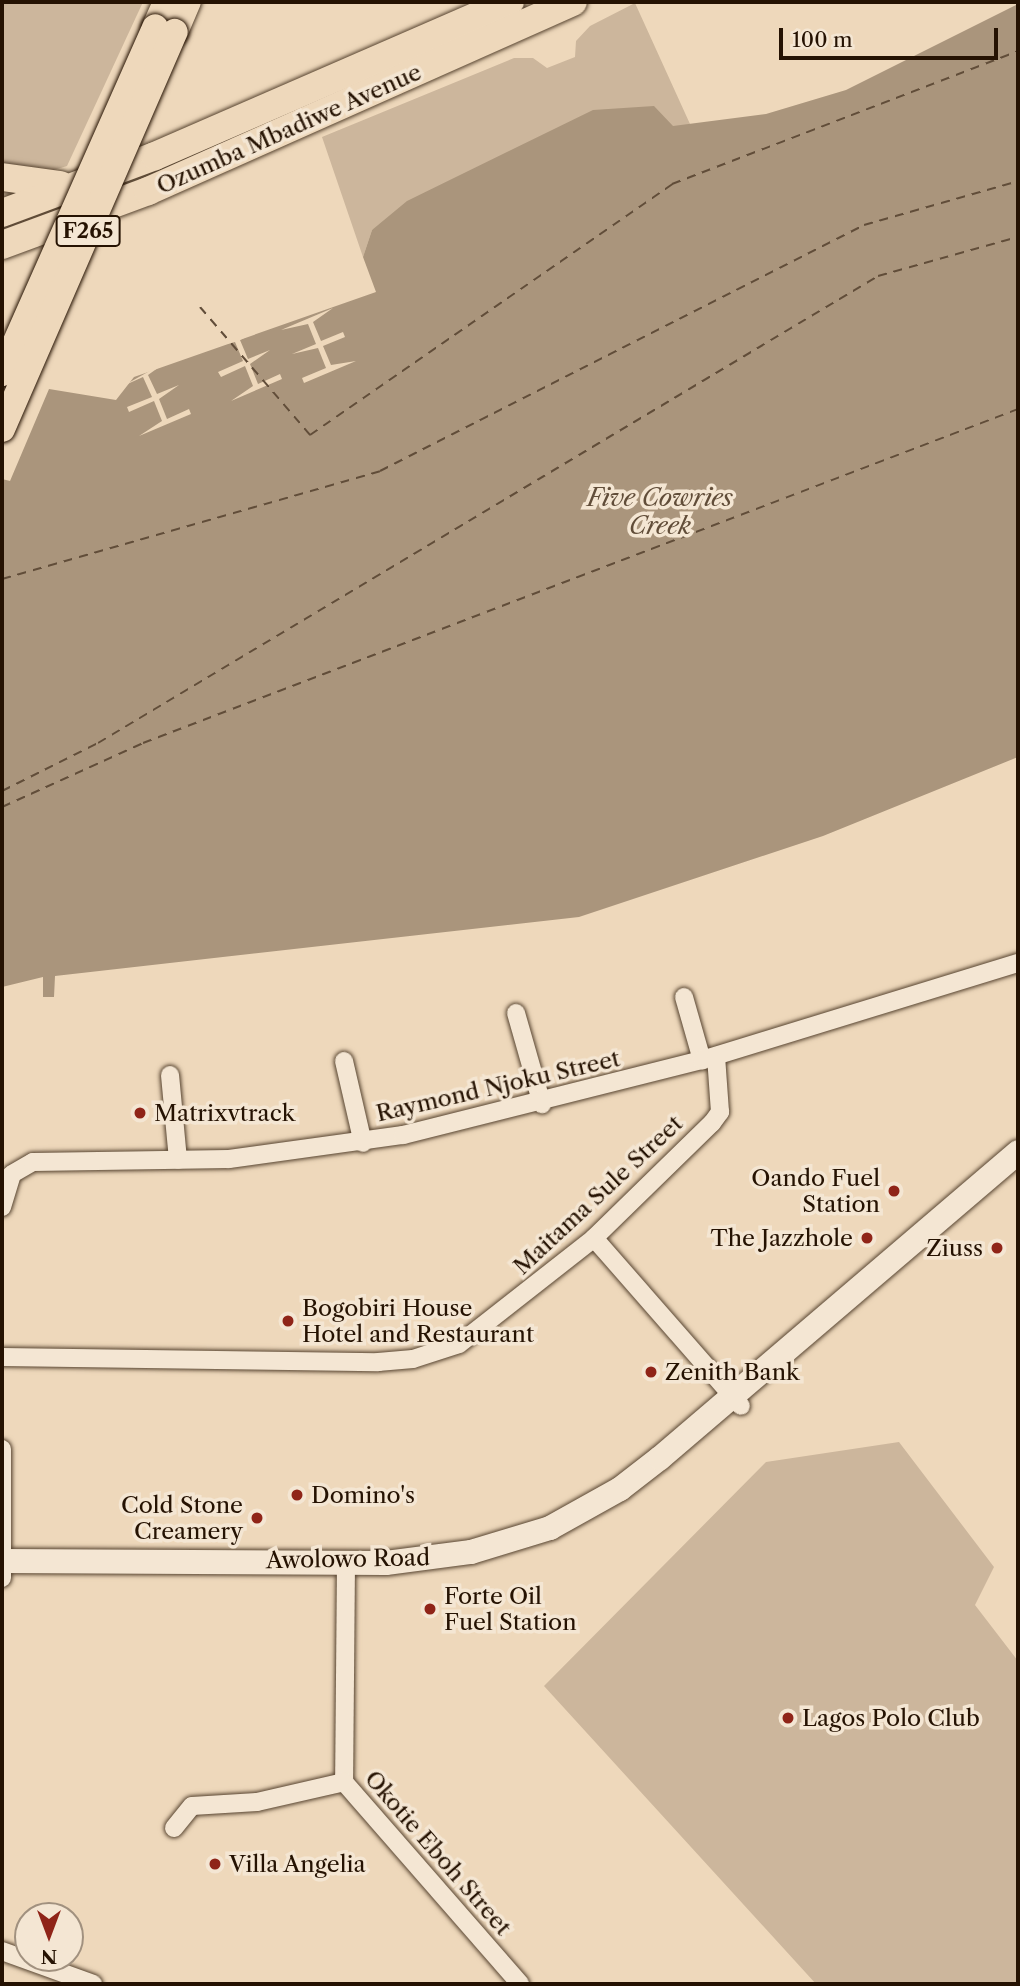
<!DOCTYPE html>
<style>
body{margin:0}
#map{position:relative;width:1020px;height:1986px;overflow:hidden;background:#eed8bb;font-family:"Libre Caslon Text",serif}
div>[style]{position:absolute}
.green>*{inset:0;background:#ccb69c}
.water>*{inset:0;background:#aa957c}
.pier>*{inset:0;background:#eed8bb}
.ferry>*{height:2px;margin-top:-1px;transform-origin:0;background:repeating-linear-gradient(90deg,#614d39 0 9px,transparent 0 16px)}
.roads{filter:drop-shadow(0 0 2px #574430) drop-shadow(0 0 2px #574430)}
.minor>*{height:18px;margin:-9px;padding:0 9px;transform-origin:9px;border-radius:9px;background:#f4e6d3}
.secondary>*{height:24px;margin:-12px;padding:0 12px;transform-origin:12px;border-radius:12px;background:#f4e6d3}
.primary>*{height:26px;margin:-13px;padding:0 13px;transform-origin:13px;border-radius:13px;background:#eed8bb}
.trunk>*{height:28px;margin:-14px;padding:0 14px;transform-origin:14px;border-radius:14px;background:#eed8bb}
.bridges{filter:drop-shadow(0 0 2px #251202) drop-shadow(0 0 2px #251202)}
.primary-bridge>*{height:26px;margin:-13px;padding:0 13px;transform-origin:13px;border-radius:13px;background:#eed8bb}
.dots>*{width:19px;height:19px;translate:-50% -50%;box-sizing:border-box;border:4px solid #f4e6d3;border-radius:50%}
span{translate:-50% -50%;white-space:nowrap;text-align:center;line-height:1.15;-webkit-text-stroke:7px #f4e6d3;paint-order:stroke}
.shield-label span{padding:2px 5px;background:#f4e6d3;border:2px solid;border-radius:5px;-webkit-text-stroke-width:0}
.shield-label{font-size:21px;color:#251202;font-weight:700}
.street-label{font-size:23px;color:#251202}
.poi-label{font-size:23px;color:#251202}
.left{translate:0 -50%;text-align:left}
.right{translate:-100% -50%;text-align:right}
.water-label{font-size:24px;color:#614d39;font-style:italic}
.frame{position:absolute;inset:0;border:4px solid #251202;pointer-events:none}
.north{position:absolute;left:14px;top:1902px;width:70px;height:70px;box-sizing:border-box;background:#f4e6d3;border:2px solid #a1917f;border-radius:50%;rotate:180deg;font-size:19px;font-weight:700;line-height:28px;text-align:center;color:#251202}
.north::after{content:'';display:block;margin:auto;width:24px;height:32px;background:#8f2418;clip-path:polygon(50% 0,100% 100%,50% 72%,0 100%)}
.scale{position:absolute;left:779px;top:28px;width:219px;height:32px;box-sizing:border-box;border:4px solid #251202;border-top:0;padding-left:9px;font-size:21px;line-height:24px;white-space:nowrap;color:#251202;-webkit-text-stroke:5px #f4e6d3;paint-order:stroke}
</style>
<div id="map">
<div class="green">
<div style="clip-path:polygon(2px 2px,143px 2px,67px 166px,34px 176px,2px 164px)"></div>
<div style="clip-path:polygon(635px 3px,690px 124px,372px 230px,363px 257px,322px 137px,514px 58px,533px 58px,547px 68px,575px 57px,576px 41px,590px 26px)"></div>
<div style="clip-path:polygon(899px 1442px,994px 1567px,975px 1605px,1018px 1661px,1018px 1984px,816px 1984px,544px 1686px,766px 1462px)"></div>
</div>
<div class="water">
<div style="clip-path:polygon(1018px 4px,1018px 757px,823px 836px,579px 917px,55px 976px,54px 997px,43px 997px,43px 977px,2px 987px,2px 479px,10px 481px,49px 389px,116px 400px,134px 377px,376px 292px,363px 257px,372px 230px,407px 201px,593px 110px,654px 106px,673px 126px,766px 114px,846px 90px)"></div>
</div>
<div class="pier">
<div style="clip-path:polygon(333px 308px,313px 322px,321px 341px,343px 332px,345px 337px,323px 346px,331px 365px,356px 361px,304px 383px,302px 378px,326px 368px,318px 348px,292px 354px,316px 344px,308px 324px,281px 330px)"></div>
<div style="clip-path:polygon(262px 329px,240px 340px,248px 359px,270px 350px,250px 364px,258px 384px,280px 374px,282px 379px,231px 401px,253px 386px,245px 366px,221px 377px,218px 372px,243px 361px,235px 342px,208px 348px)"></div>
<div style="clip-path:polygon(169px 360px,148px 375px,157px 394px,179px 385px,159px 399px,167px 419px,189px 409px,191px 414px,139px 436px,162px 421px,154px 401px,129px 412px,127px 407px,152px 397px,143px 377px,123px 386px)"></div>
</div>
<div class="ferry">
<div style="left:200px;top:307px;width:169px;rotate:49.3deg"></div>
<div style="left:310px;top:435px;width:441px;rotate:-34.7deg"></div>
<div style="left:672px;top:184px;width:371px;rotate:-21deg"></div>
<div style="left:2px;top:579px;width:393px;rotate:-15.9deg"></div>
<div style="left:380px;top:471px;width:543px;rotate:-26.94deg"></div>
<div style="left:864px;top:225px;width:160px;rotate:-15.9deg"></div>
<div style="left:2px;top:791px;width:107px;rotate:-26.6deg"></div>
<div style="left:98px;top:743px;width:909px;rotate:-30.91deg"></div>
<div style="left:878px;top:276px;width:145px;rotate:-15.6deg"></div>
<div style="left:2px;top:807px;width:155px;rotate:-24.4deg"></div>
<div style="left:143px;top:743px;width:937px;rotate:-20.89deg"></div>
</div>
<div class="roads">
<div class="minor">
<div style="left:684px;top:997px;width:66px;rotate:74.1deg"></div>
<div style="left:516px;top:1013px;width:95px;rotate:74.1deg"></div>
<div style="left:344px;top:1061px;width:84px;rotate:77deg"></div>
<div style="left:170px;top:1075px;width:85px;rotate:84.6deg"></div>
<div style="left:2px;top:1207px;width:34px;rotate:-73deg"></div>
<div style="left:12px;top:1174px;width:24px;rotate:-30deg"></div>
<div style="left:33px;top:1162px;width:196px;rotate:-0.9deg"></div>
<div style="left:229px;top:1159px;width:176px;rotate:-7.9deg"></div>
<div style="left:403px;top:1135px;width:308px;rotate:-14.1deg"></div>
<div style="left:702px;top:1060px;width:331px;rotate:-17.1deg"></div>
<div style="left:594px;top:1238px;width:223px;rotate:48.8deg"></div>
<div style="left:2px;top:1357px;width:376px;rotate:0.8deg"></div>
<div style="left:378px;top:1362px;width:35px;rotate:-5deg"></div>
<div style="left:413px;top:1359px;width:48px;rotate:-18.1deg"></div>
<div style="left:459px;top:1344px;width:172px;rotate:-38.1deg"></div>
<div style="left:594px;top:1238px;width:165px;rotate:-44.3deg"></div>
<div style="left:712px;top:1123px;width:14px;rotate:-54deg"></div>
<div style="left:720px;top:1112px;width:56px;rotate:-94.1deg"></div>
<div style="left:2px;top:1449px;width:129px;rotate:90deg"></div>
<div style="left:346px;top:1563px;width:219px;rotate:90.5deg"></div>
<div style="left:344px;top:1782px;width:268px;rotate:48.9deg"></div>
<div style="left:174px;top:1828px;width:28px;rotate:-51deg"></div>
<div style="left:192px;top:1806px;width:65px;rotate:-3.5deg"></div>
<div style="left:257px;top:1802px;width:89px;rotate:-12.9deg"></div>
<div style="left:2px;top:1951px;width:97px;rotate:19.9deg"></div>
</div>
<div class="secondary">
<div style="left:2px;top:1561px;width:384px;rotate:0.3deg"></div>
<div style="left:386px;top:1563px;width:86px;rotate:-7.4deg"></div>
<div style="left:471px;top:1552px;width:83px;rotate:-16.9deg"></div>
<div style="left:550px;top:1528px;width:80px;rotate:-29.1deg"></div>
<div style="left:620px;top:1489px;width:51px;rotate:-37.8deg"></div>
<div style="left:660px;top:1458px;width:471px;rotate:-40.5deg"></div>
</div>
<div class="primary">
<div style="left:155px;top:27px;width:27px;rotate:-66deg"></div>
<div style="left:175px;top:32px;width:33px;rotate:-67deg"></div>
</div>
<div class="trunk">
<div style="left:2px;top:177px;width:59px;rotate:7.9deg"></div>
<div style="left:2px;top:213px;width:163px;rotate:-20.4deg"></div>
<div style="left:155px;top:156px;width:387px;rotate:-23.5deg"></div>
<div style="left:2px;top:245px;width:156px;rotate:-20.3deg"></div>
<div style="left:148px;top:191px;width:465px;rotate:-24deg"></div>
</div>
</div>
<div class="bridges">
<div class="primary-bridge">
<div style="left:2px;top:373px;width:378px;rotate:-66.1deg"></div>
<div style="left:2px;top:429px;width:433px;rotate:-66.5deg"></div>
</div>
</div>
<div class="dots">
<div style="left:140px;top:1113px;background:#8f2418"></div>
<div style="left:894px;top:1191px;background:#8f2418"></div>
<div style="left:867px;top:1238px;background:#8f2418"></div>
<div style="left:997px;top:1248px;background:#8f2418"></div>
<div style="left:288px;top:1321px;background:#8f2418"></div>
<div style="left:651px;top:1372px;background:#8f2418"></div>
<div style="left:297px;top:1495px;background:#8f2418"></div>
<div style="left:257px;top:1518px;background:#8f2418"></div>
<div style="left:430px;top:1609px;background:#8f2418"></div>
<div style="left:788px;top:1718px;background:#8f2418"></div>
<div style="left:215px;top:1864px;background:#8f2418"></div>
</div>
<div class="shield-label">
<span style="left:88px;top:231px">F265</span>
</div>
<div class="street-label">
<span style="left:289px;top:129px;rotate:-24deg">Ozumba Mbadiwe Avenue</span>
<span style="left:498px;top:1086px;rotate:-13deg">Raymond Njoku Street</span>
<span style="left:598px;top:1195px;rotate:-43deg">Maitama Sule Street</span>
<span style="left:348px;top:1559px;rotate:-1deg">Awolowo Road</span>
<span style="left:438px;top:1853px;rotate:49deg">Okotie Eboh Street</span>
</div>
<div class="poi-label">
<span class="left" style="left:154px;top:1113px">Matrixvtrack</span>
<span class="right" style="left:880px;top:1191px">Oando Fuel<br>Station</span>
<span class="right" style="left:853px;top:1238px">The Jazzhole</span>
<span class="right" style="left:983px;top:1248px">Ziuss</span>
<span class="left" style="left:302px;top:1321px">Bogobiri House<br>Hotel and Restaurant</span>
<span class="left" style="left:665px;top:1372px">Zenith Bank</span>
<span class="left" style="left:311px;top:1495px">Domino's</span>
<span class="right" style="left:243px;top:1518px">Cold Stone<br>Creamery</span>
<span class="left" style="left:444px;top:1609px">Forte Oil<br>Fuel Station</span>
<span class="left" style="left:802px;top:1718px">Lagos Polo Club</span>
<span class="left" style="left:229px;top:1864px">Villa Angelia</span>
</div>
<div class="water-label">
<span style="left:660px;top:512px">Five Cowries<br>Creek</span>
</div>
<div class="frame"></div>
<div class="north">N</div>
<div class="scale">100 m</div>
</div>
